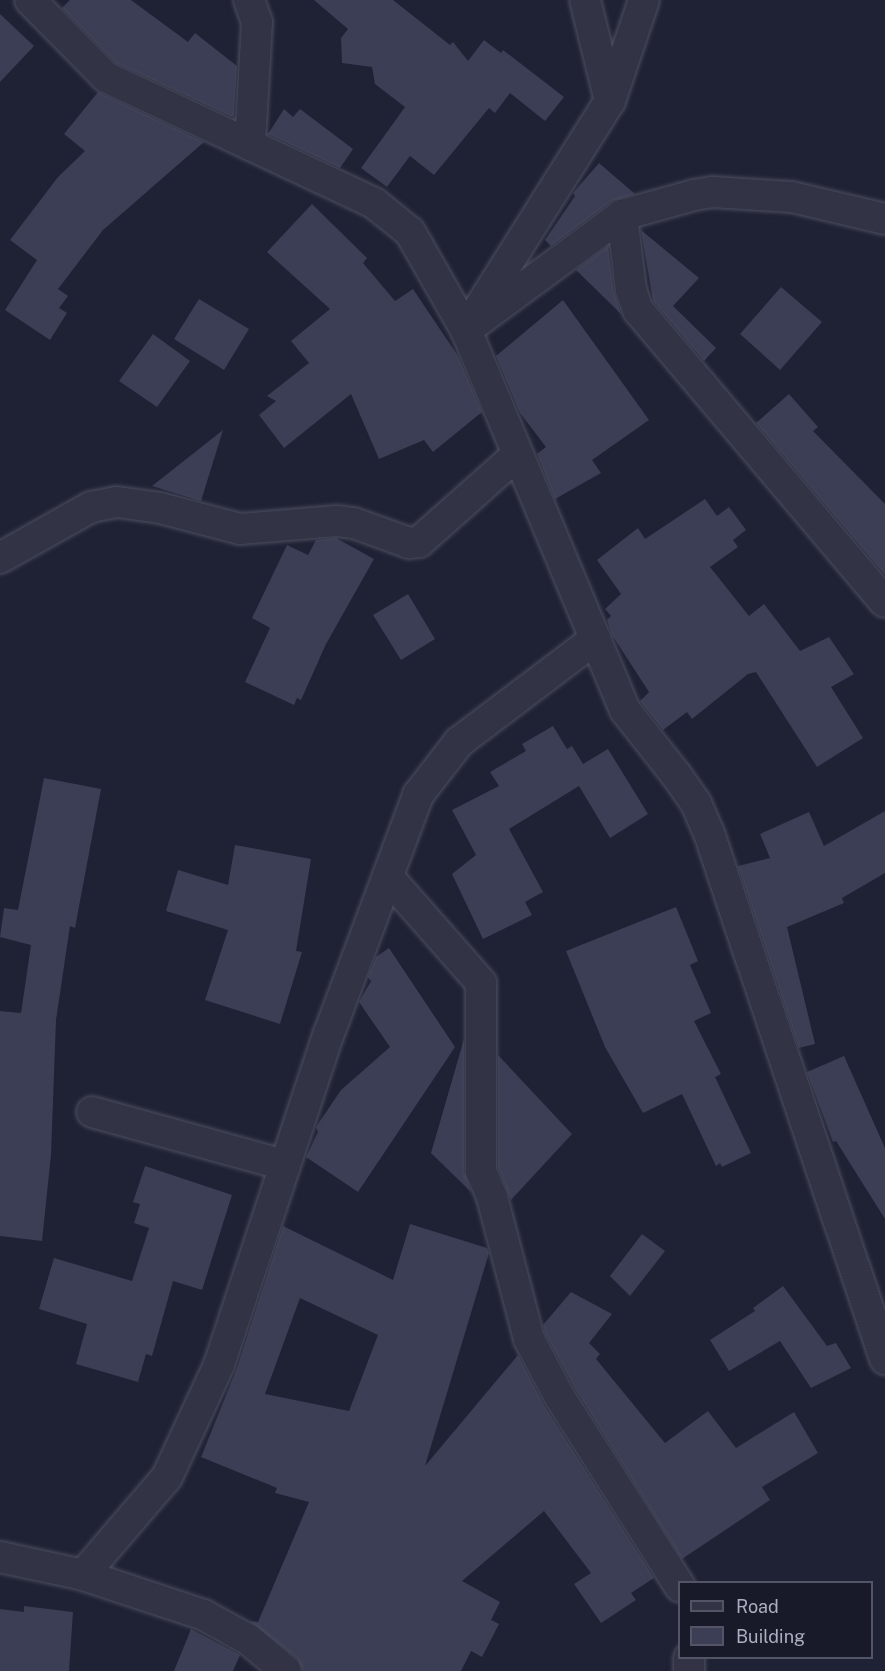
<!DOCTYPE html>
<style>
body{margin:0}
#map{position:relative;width:885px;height:1671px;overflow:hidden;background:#1f2234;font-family:"Public Sans",sans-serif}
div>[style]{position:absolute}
.building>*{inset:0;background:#3b3e55}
.roads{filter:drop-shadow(0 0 2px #4d4f60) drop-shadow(0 0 2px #4d4f60)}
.street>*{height:30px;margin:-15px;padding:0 15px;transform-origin:15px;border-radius:15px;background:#323445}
span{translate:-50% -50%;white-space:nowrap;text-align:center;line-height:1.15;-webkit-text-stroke:4.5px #181a29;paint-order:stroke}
.legend{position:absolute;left:678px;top:1581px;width:195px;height:78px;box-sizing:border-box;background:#181a29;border:2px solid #535566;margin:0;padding:8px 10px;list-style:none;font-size:18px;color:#acaec2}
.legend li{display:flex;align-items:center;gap:12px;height:30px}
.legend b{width:30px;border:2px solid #535566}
</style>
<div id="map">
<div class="building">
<div style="clip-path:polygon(70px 0,131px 0,188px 42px,195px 33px,237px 66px,234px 115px,232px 117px,116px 63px,62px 8px)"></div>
<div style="clip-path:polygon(314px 0,393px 0,450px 45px,453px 42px,468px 61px,484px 40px,501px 53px,503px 50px,564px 97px,545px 121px,510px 93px,495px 113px,489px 108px,434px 175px,410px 156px,387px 187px,361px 168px,405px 107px,375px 84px,372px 67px,342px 63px,341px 38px,348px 29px)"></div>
<div style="clip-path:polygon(0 14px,34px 46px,0 82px)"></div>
<div style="clip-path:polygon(98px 92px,204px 142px,103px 230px,58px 289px,68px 296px,59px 308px,67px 313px,50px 340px,5px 310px,37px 260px,10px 240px,58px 177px,85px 151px,64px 134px)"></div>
<div style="clip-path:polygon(284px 109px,293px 117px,300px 109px,353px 149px,340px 168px,268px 134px)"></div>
<div style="clip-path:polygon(599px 163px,635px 194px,612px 201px,551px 246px,545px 240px,575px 196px,573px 193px)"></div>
<div style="clip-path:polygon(312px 204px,367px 258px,363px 263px,395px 301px,413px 289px,458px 356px,482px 412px,433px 452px,424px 440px,379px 459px,351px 394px,284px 448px,259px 415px,276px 401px,267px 396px,309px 363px,291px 341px,330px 309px,267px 252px)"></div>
<div style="clip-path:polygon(641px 230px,699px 278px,673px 306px,716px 348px,704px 361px,653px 301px)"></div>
<div style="clip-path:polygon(608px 246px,614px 292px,621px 314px,576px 270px)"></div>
<div style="clip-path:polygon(781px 287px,822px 322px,780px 370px,740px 334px)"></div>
<div style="clip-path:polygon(199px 299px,249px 329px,224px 370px,174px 339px)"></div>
<div style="clip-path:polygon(563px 300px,649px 420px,592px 460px,601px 473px,555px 499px,537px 454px,546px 447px,520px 413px,496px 356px)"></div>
<div style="clip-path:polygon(153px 334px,190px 361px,157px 407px,119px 381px)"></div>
<div style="clip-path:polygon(789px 394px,818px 427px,813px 431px,885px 504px,885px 575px,756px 423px)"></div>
<div style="clip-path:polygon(223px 430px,201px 501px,152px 486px)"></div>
<div style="clip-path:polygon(705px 499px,717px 516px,729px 507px,746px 530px,733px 540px,738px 547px,710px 567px,749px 616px,764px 604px,800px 651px,829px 637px,854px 674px,831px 687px,863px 738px,817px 767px,756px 672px,748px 674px,692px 719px,687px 712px,663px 730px,640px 701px,649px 692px,612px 635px,607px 620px,611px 616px,605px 609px,621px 594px,597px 560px,638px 528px,645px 539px)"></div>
<div style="clip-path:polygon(336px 538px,374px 559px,326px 644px,301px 700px,297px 698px,294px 705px,245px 682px,270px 628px,252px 618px,287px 545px,308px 555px,316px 540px)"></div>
<div style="clip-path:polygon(408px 594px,435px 639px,401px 660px,373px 615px)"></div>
<div style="clip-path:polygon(553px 726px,567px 749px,572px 746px,583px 764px,608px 749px,648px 814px,610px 838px,579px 786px,509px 829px,543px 892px,525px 902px,532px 915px,483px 939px,452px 874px,476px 855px,452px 810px,499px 786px,490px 772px,526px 751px,522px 744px)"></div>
<div style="clip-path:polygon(44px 778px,101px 789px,75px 928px,70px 926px,56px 1020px,51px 1155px,42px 1241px,0 1236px,0 1011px,21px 1013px,31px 945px,0 937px,4px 908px,18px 910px)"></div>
<div style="clip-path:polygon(885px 811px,885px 873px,842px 898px,844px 903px,787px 927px,815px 1044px,799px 1048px,738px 866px,770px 858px,760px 834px,809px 812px,824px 846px)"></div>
<div style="clip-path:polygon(235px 845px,311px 859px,296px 951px,302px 952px,280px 1024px,205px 1000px,228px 930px,166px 911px,178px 870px,228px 885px)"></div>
<div style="clip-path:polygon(676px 907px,698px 961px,690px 965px,711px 1013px,694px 1021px,721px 1074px,715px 1077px,751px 1153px,722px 1167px,720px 1163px,716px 1166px,682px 1094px,643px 1113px,605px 1047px,566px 951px)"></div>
<div style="clip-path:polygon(389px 948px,455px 1047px,358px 1192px,306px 1157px,318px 1132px,316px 1127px,341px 1090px,390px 1047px,359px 1002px,371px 981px,368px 977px,376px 957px)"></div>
<div style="clip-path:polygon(464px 1039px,464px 1171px,471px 1192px,431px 1153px)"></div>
<div style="clip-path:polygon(498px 1055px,572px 1134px,511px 1200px,498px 1167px)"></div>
<div style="clip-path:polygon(844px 1056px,885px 1148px,885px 1219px,836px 1141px,833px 1142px,807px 1072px)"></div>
<div style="clip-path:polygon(145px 1166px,232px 1195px,202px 1290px,173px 1281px,152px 1356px,146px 1354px,138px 1382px,76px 1364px,87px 1324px,39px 1309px,54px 1258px,132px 1281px,149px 1228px,134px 1223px,140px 1204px,133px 1202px)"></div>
<div style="clip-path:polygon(evenodd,410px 1224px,487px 1248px,489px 1253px,425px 1466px,518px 1355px,544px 1405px,654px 1578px,631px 1593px,636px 1600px,601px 1623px,574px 1584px,591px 1573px,544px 1511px,462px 1581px,500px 1602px,491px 1620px,499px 1624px,482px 1657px,471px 1651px,461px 1671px,303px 1671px,297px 1658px,250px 1621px,258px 1622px,309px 1502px,275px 1493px,277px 1488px,201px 1457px,237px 1368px,283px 1226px,393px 1280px,410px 1224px,300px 1298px,378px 1335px,349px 1411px,265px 1394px,300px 1298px)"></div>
<div style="clip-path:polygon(642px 1234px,665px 1251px,630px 1296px,610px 1276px)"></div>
<div style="clip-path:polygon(783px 1286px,827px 1346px,836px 1343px,851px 1368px,811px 1388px,780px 1341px,729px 1371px,710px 1340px,755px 1311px,753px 1308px)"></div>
<div style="clip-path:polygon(571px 1292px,612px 1314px,589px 1343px,600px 1354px,596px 1359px,665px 1443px,708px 1411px,736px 1448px,794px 1412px,818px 1453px,762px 1487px,770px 1500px,682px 1559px,574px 1387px,545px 1333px,543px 1325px)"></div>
<div style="clip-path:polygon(24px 1606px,73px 1612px,69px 1671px,0 1671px,0 1609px,24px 1612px)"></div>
<div style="clip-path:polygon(191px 1629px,240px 1655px,233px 1671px,174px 1671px)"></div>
</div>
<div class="roads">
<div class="street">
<div style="left:30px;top:0;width:108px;rotate:45.4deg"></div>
<div style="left:106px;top:77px;width:296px;rotate:25.2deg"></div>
<div style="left:374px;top:203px;width:46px;rotate:38.9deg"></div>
<div style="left:410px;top:232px;width:113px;rotate:60.3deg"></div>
<div style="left:466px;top:330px;width:412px;rotate:67.3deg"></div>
<div style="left:625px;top:710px;width:84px;rotate:51.8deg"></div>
<div style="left:677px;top:776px;width:33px;rotate:55deg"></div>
<div style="left:696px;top:803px;width:33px;rotate:67deg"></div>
<div style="left:709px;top:833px;width:555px;rotate:71.5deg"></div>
<div style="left:249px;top:0;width:23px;rotate:70deg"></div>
<div style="left:257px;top:22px;width:123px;rotate:93.3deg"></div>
<div style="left:585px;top:0;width:104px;rotate:76.1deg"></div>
<div style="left:622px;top:215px;width:76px;rotate:83.2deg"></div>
<div style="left:631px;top:290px;width:21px;rotate:71deg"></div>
<div style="left:638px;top:310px;width:382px;rotate:49.8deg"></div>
<div style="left:475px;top:315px;width:253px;rotate:-57.8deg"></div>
<div style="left:610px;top:101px;width:107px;rotate:-71.4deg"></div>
<div style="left:466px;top:330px;width:194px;rotate:-36.4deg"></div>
<div style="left:622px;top:215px;width:75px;rotate:-15.5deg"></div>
<div style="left:694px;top:195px;width:18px;rotate:-9deg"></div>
<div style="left:712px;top:192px;width:80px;rotate:3.6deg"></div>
<div style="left:792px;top:197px;width:96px;rotate:13.3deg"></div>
<div style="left:0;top:558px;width:104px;rotate:-29.3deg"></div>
<div style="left:91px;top:507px;width:26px;rotate:-11deg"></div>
<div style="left:117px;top:502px;width:43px;rotate:7.9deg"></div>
<div style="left:160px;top:508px;width:83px;rotate:14.7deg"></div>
<div style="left:240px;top:529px;width:97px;rotate:-4.7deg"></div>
<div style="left:337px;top:521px;width:17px;rotate:7deg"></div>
<div style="left:354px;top:523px;width:59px;rotate:20deg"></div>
<div style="left:409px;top:543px;width:10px;rotate:-6deg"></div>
<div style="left:419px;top:542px;width:132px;rotate:-41.6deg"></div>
<div style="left:388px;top:877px;width:141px;rotate:48.7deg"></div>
<div style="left:481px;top:983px;width:188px;rotate:90deg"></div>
<div style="left:481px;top:1171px;width:28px;rotate:67deg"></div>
<div style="left:492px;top:1197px;width:147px;rotate:75.4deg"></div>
<div style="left:529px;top:1339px;width:64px;rotate:62.2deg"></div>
<div style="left:559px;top:1396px;width:226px;rotate:57.6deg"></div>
<div style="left:92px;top:1112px;width:200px;rotate:15.4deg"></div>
<div style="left:0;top:1557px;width:85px;rotate:12.2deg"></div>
<div style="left:83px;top:1575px;width:127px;rotate:18.3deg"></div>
<div style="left:204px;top:1615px;width:51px;rotate:29.1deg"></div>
<div style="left:249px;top:1640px;width:48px;rotate:40deg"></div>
<div style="left:83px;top:1575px;width:129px;rotate:-49.4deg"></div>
<div style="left:167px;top:1477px;width:123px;rotate:-65.1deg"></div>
<div style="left:219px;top:1365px;width:347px;rotate:-71.7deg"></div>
<div style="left:328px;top:1036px;width:257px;rotate:-69.5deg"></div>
<div style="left:418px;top:795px;width:67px;rotate:-52.3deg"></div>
<div style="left:459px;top:742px;width:171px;rotate:-37.1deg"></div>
<div style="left:689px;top:1658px;width:13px;rotate:90deg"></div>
</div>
</div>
<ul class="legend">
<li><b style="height:8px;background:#323445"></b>Road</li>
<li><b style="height:16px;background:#3b3e55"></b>Building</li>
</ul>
</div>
